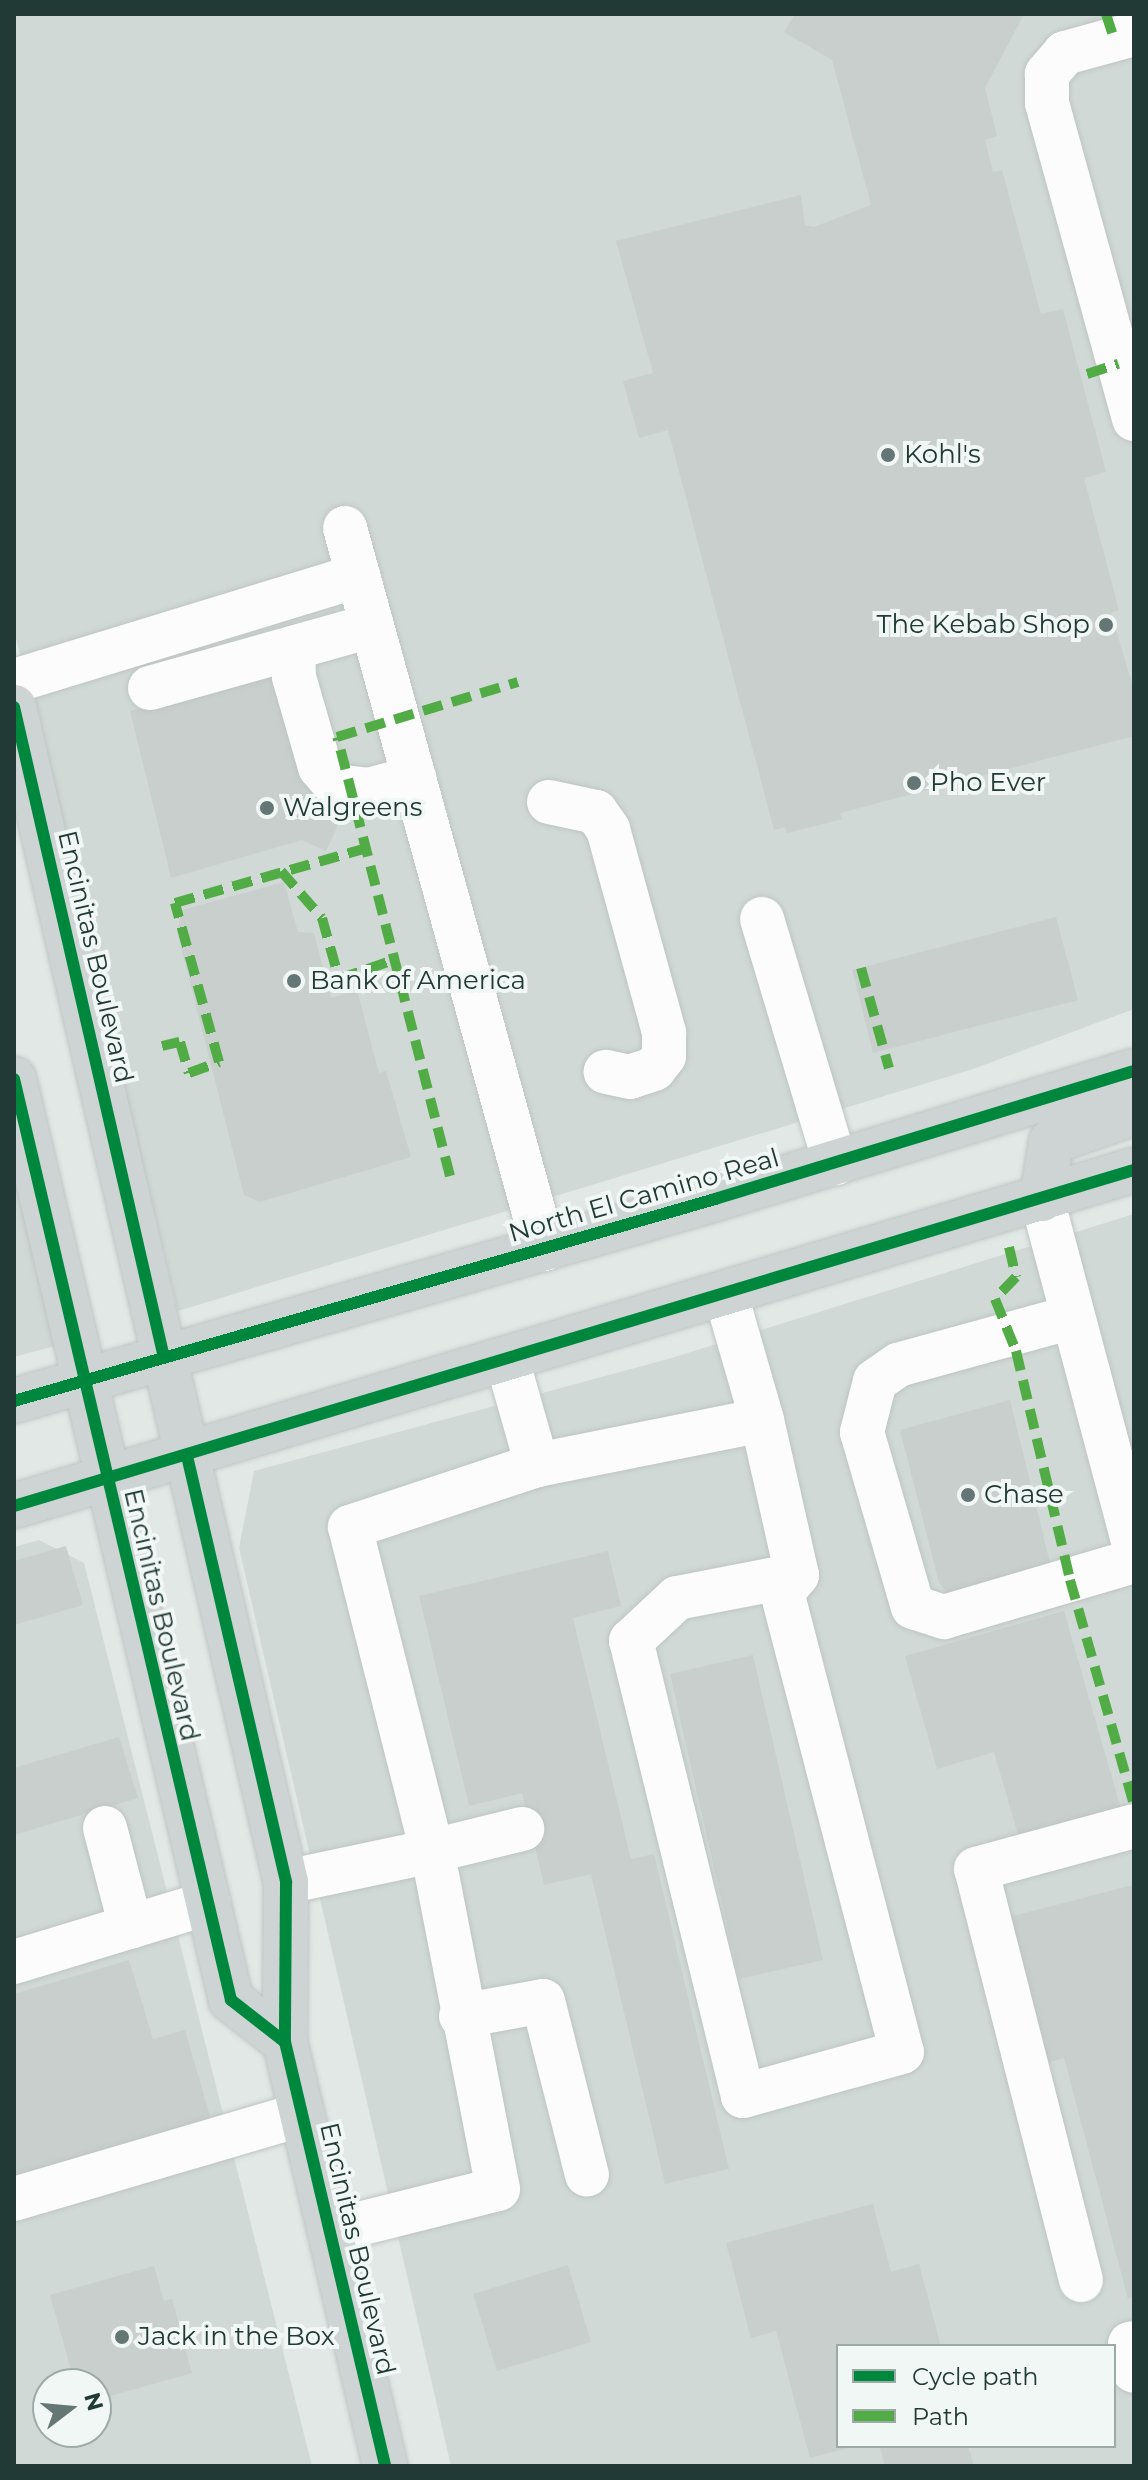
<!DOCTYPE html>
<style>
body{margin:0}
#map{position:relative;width:1148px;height:2480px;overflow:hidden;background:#e2e8e6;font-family:Montserrat,sans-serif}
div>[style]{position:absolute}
.built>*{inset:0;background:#d0d9d6}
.building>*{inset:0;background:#c9cfcd}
.roads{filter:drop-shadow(0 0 2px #bfc5c3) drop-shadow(0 0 2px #bfc5c3)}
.minor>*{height:44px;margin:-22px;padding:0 22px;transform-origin:22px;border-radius:22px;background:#fbfcfb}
.major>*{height:44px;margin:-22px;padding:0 22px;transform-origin:22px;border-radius:22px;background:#cdd4d3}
.quiet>*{height:10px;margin-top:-5px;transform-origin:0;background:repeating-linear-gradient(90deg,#52ac45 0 20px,transparent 0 30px)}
.cycleway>*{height:12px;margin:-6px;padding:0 6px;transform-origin:6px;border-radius:6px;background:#00873e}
.dots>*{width:22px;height:22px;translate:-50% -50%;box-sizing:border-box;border:4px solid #f0f7f4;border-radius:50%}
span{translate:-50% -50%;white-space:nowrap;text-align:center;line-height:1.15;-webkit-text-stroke:8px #f0f7f4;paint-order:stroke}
.poi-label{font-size:26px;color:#213a36}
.left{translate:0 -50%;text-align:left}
.right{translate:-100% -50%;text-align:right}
.street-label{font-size:26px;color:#213a36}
.frame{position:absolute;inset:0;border:16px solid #213a36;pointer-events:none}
.legend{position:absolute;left:836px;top:2344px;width:280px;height:104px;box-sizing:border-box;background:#f0f7f4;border:2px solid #9daba8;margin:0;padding:10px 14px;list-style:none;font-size:24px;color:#213a36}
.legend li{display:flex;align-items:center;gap:16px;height:40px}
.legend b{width:40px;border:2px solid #9daba8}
.north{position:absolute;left:32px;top:2368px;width:80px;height:80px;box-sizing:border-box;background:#f0f7f4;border:2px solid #9daba8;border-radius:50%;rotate:74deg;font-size:22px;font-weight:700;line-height:32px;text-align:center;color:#213a36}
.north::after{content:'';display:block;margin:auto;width:28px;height:36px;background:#657774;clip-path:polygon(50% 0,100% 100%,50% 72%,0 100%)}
</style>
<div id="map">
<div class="built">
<div style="clip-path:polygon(14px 14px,1134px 14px,1134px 1009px,973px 1069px,178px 1311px,14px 630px)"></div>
<div style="clip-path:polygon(14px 1140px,62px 1344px,14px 1357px)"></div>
<div style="clip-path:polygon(evenodd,1134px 1214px,1134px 2466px,451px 2466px,239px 1548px,254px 1471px,668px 1359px,1134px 1214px,838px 2346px,1114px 2346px,1114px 2446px,838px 2446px,838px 2346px)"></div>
<div style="clip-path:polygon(evenodd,39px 1540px,84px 1563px,312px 2466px,14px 2466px,14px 1547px,39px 1540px,48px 2384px,96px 2384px,96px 2432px,48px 2432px,48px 2384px)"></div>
</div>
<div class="building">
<div style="clip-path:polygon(795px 14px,1024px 14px,985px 88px,997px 136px,985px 140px,993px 172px,1002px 170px,1041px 314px,1063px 309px,1106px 472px,1084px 478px,1119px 610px,1111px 613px,1134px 690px,1134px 736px,840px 813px,842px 819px,787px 833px,785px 827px,774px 830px,668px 430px,639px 438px,623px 381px,653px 373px,616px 241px,801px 195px,805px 225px,814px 227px,871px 205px,832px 60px,784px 32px)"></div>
<div style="clip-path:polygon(281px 669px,320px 814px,339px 823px,326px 851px,302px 840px,171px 878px,130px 711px)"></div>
<div style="clip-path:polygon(284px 882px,298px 932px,314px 933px,331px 998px,357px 990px,379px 1073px,386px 1071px,411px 1157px,260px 1202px,244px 1195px,177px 931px,182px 910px)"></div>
<div style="clip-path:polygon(1056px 917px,1078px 1000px,873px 1053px,852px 970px)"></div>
<div style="clip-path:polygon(1010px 1400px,1053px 1575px,955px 1601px,939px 1583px,900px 1430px)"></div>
<div style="clip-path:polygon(66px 1546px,83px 1605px,14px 1625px,14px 1561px)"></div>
<div style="clip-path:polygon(608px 1551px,621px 1606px,573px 1618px,631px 1859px,654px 1854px,729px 2169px,665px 2184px,591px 1874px,544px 1885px,522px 1793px,469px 1806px,419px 1596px)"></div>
<div style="clip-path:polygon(1064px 1611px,1123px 1816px,1021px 1845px,994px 1752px,937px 1769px,905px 1656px)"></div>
<div style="clip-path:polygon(753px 1655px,823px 1960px,739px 1979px,670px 1674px)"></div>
<div style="clip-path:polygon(119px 1737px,138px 1798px,14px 1835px,14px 1768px)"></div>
<div style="clip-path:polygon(1133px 1885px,1134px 2297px,1128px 2299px,1064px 2058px,1039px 2065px,1002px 1919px)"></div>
<div style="clip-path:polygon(129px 1960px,153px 2039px,185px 2030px,212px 2123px,14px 2181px,14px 1994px)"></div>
<div style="clip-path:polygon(873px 2204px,891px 2272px,919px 2264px,941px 2346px,838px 2346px,838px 2446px,852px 2447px,810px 2458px,776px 2331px,751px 2338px,726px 2243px)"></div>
<div style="clip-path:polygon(568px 2265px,591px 2342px,497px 2371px,473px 2294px)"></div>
<div style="clip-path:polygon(154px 2266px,164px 2301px,172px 2299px,192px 2373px,96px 2400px,96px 2384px,75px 2384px,50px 2295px)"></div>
<div style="clip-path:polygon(880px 2446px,968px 2446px,974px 2466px,885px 2466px)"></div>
</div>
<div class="roads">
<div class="minor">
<div style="left:1134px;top:34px;width:72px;rotate:164.6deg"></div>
<div style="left:1065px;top:53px;width:28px;rotate:131deg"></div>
<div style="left:1047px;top:74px;width:29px;rotate:90deg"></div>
<div style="left:1047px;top:103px;width:328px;rotate:74.6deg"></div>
<div style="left:345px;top:528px;width:748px;rotate:74.57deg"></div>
<div style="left:293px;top:648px;width:29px;rotate:88deg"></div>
<div style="left:294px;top:677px;width:94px;rotate:73.9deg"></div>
<div style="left:320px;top:767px;width:25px;rotate:50deg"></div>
<div style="left:336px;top:786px;width:32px;rotate:7deg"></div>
<div style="left:368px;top:790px;width:48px;rotate:-14.6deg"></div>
<div style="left:14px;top:681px;width:360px;rotate:-17deg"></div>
<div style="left:150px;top:688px;width:230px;rotate:-15.7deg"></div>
<div style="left:549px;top:802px;width:48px;rotate:12deg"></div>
<div style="left:596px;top:812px;width:21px;rotate:55deg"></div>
<div style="left:608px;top:829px;width:212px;rotate:74.6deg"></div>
<div style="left:664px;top:1033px;width:23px;rotate:90deg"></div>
<div style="left:664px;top:1056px;width:16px;rotate:128deg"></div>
<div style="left:654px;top:1069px;width:25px;rotate:162deg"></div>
<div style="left:630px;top:1077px;width:25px;rotate:-168deg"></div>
<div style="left:762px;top:919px;width:255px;rotate:73.3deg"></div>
<div style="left:1042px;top:1199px;width:357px;rotate:75.1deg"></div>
<div style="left:1072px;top:1317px;width:180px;rotate:164.6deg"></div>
<div style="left:898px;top:1365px;width:28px;rotate:145deg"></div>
<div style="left:875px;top:1381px;width:53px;rotate:104.3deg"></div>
<div style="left:862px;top:1432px;width:182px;rotate:73.8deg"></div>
<div style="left:913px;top:1607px;width:33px;rotate:18deg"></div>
<div style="left:944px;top:1617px;width:198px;rotate:-16.4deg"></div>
<div style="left:762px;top:1420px;width:159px;rotate:77.3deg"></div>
<div style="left:797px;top:1575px;width:23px;rotate:131deg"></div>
<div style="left:782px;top:1592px;width:475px;rotate:75.4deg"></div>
<div style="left:902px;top:2052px;width:165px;rotate:164.5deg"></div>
<div style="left:743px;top:2096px;width:469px;rotate:-103.8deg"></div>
<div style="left:631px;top:1641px;width:63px;rotate:-43.1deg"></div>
<div style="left:677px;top:1598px;width:122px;rotate:-10.9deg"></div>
<div style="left:537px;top:1465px;width:229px;rotate:-11.3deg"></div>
<div style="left:762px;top:1420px;width:130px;rotate:-106.1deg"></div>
<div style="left:105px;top:1828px;width:102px;rotate:75.3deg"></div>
<div style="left:286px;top:1882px;width:149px;rotate:-12deg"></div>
<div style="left:432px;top:1851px;width:334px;rotate:-104.2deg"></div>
<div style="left:350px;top:1527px;width:197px;rotate:-18.3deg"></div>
<div style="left:537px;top:1465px;width:109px;rotate:-105.9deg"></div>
<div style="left:14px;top:1962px;width:203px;rotate:-16.9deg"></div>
<div style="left:461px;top:2016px;width:83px;rotate:-10.4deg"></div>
<div style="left:543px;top:2001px;width:179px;rotate:75.8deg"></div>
<div style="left:14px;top:2199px;width:300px;rotate:-16.4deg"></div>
<div style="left:331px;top:2231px;width:172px;rotate:-14.1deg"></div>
<div style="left:498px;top:2189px;width:344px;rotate:-101deg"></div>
<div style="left:432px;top:1851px;width:93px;rotate:-13.7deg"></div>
<div style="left:1081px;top:2280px;width:424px;rotate:-104.3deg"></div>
<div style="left:976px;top:1869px;width:164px;rotate:-15.2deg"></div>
<div style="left:1134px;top:2343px;width:4px;rotate:166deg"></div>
<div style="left:1130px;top:2344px;width:27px;rotate:82deg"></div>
</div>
<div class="major">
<div style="left:14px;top:707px;width:1206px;rotate:76.97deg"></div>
<div style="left:286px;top:1882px;width:160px;rotate:90.4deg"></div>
<div style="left:285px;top:2042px;width:436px;rotate:76.7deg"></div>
<div style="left:14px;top:1079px;width:946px;rotate:76.74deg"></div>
<div style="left:231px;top:2000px;width:68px;rotate:37.9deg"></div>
<div style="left:1042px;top:1199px;width:58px;rotate:-81deg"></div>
<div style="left:1051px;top:1142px;width:88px;rotate:-19.3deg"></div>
<div style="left:14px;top:1401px;width:730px;rotate:-16.07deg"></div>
<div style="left:715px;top:1199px;width:438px;rotate:-17deg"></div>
<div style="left:14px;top:1506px;width:1169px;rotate:-16.7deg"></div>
</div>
</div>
<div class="quiet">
<div style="left:1106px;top:14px;width:26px;rotate:72deg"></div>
<div style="left:1087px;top:374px;width:33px;rotate:-18deg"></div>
<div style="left:281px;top:871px;width:62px;rotate:48.9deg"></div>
<div style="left:322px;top:918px;width:63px;rotate:74.4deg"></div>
<div style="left:339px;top:979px;width:60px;rotate:-19.3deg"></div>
<div style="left:861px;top:968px;width:104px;rotate:74.4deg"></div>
<div style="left:162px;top:1046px;width:18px;rotate:-13deg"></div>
<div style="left:180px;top:1042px;width:32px;rotate:74deg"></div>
<div style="left:189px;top:1073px;width:32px;rotate:-20deg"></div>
<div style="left:219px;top:1062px;width:165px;rotate:-105.5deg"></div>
<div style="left:175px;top:903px;width:200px;rotate:-16deg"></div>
<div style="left:450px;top:1176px;width:453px;rotate:-104.4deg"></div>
<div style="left:337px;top:737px;width:189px;rotate:-16.9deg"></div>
<div style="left:1009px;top:1247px;width:31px;rotate:77deg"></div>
<div style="left:1016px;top:1277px;width:30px;rotate:134deg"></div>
<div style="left:995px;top:1299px;width:56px;rotate:68deg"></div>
<div style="left:1016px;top:1351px;width:235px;rotate:76.7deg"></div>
<div style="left:1070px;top:1580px;width:234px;rotate:74.1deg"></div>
</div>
<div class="cycleway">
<div style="left:14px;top:707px;width:668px;rotate:77.02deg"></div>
<div style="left:14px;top:1079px;width:946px;rotate:76.74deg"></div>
<div style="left:231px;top:2000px;width:68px;rotate:37.9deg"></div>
<div style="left:14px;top:1401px;width:730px;rotate:-16.07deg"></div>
<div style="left:715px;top:1199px;width:438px;rotate:-17deg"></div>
<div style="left:187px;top:1456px;width:437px;rotate:76.9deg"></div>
<div style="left:286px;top:1882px;width:160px;rotate:90.4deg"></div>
<div style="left:285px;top:2042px;width:436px;rotate:76.7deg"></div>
<div style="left:14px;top:1506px;width:1169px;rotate:-16.7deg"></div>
</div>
<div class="dots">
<div style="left:888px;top:455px;background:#657774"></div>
<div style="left:1106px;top:625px;background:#657774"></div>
<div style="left:914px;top:783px;background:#657774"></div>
<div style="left:267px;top:808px;background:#657774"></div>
<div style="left:294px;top:981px;background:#657774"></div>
<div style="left:968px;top:1495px;background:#657774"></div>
<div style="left:122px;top:2337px;background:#657774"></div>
</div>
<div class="poi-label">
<span class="left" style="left:904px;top:455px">Kohl's</span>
<span class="right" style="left:1090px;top:625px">The Kebab Shop</span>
<span class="left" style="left:930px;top:783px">Pho Ever</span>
<span class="left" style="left:283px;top:808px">Walgreens</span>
<span class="left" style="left:310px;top:981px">Bank of America</span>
<span class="left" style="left:984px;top:1495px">Chase</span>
<span class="left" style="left:138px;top:2337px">Jack in the Box</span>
</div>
<div class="street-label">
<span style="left:95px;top:957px;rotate:77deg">Encinitas Boulevard</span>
<span style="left:644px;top:1196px;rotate:-16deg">North El Camino Real</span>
<span style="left:161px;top:1615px;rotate:77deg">Encinitas Boulevard</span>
<span style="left:357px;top:2249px;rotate:77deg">Encinitas Boulevard</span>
</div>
<div class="frame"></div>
<ul class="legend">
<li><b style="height:10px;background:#00873e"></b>Cycle path</li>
<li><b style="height:10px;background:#52ac45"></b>Path</li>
</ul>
<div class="north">N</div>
</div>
